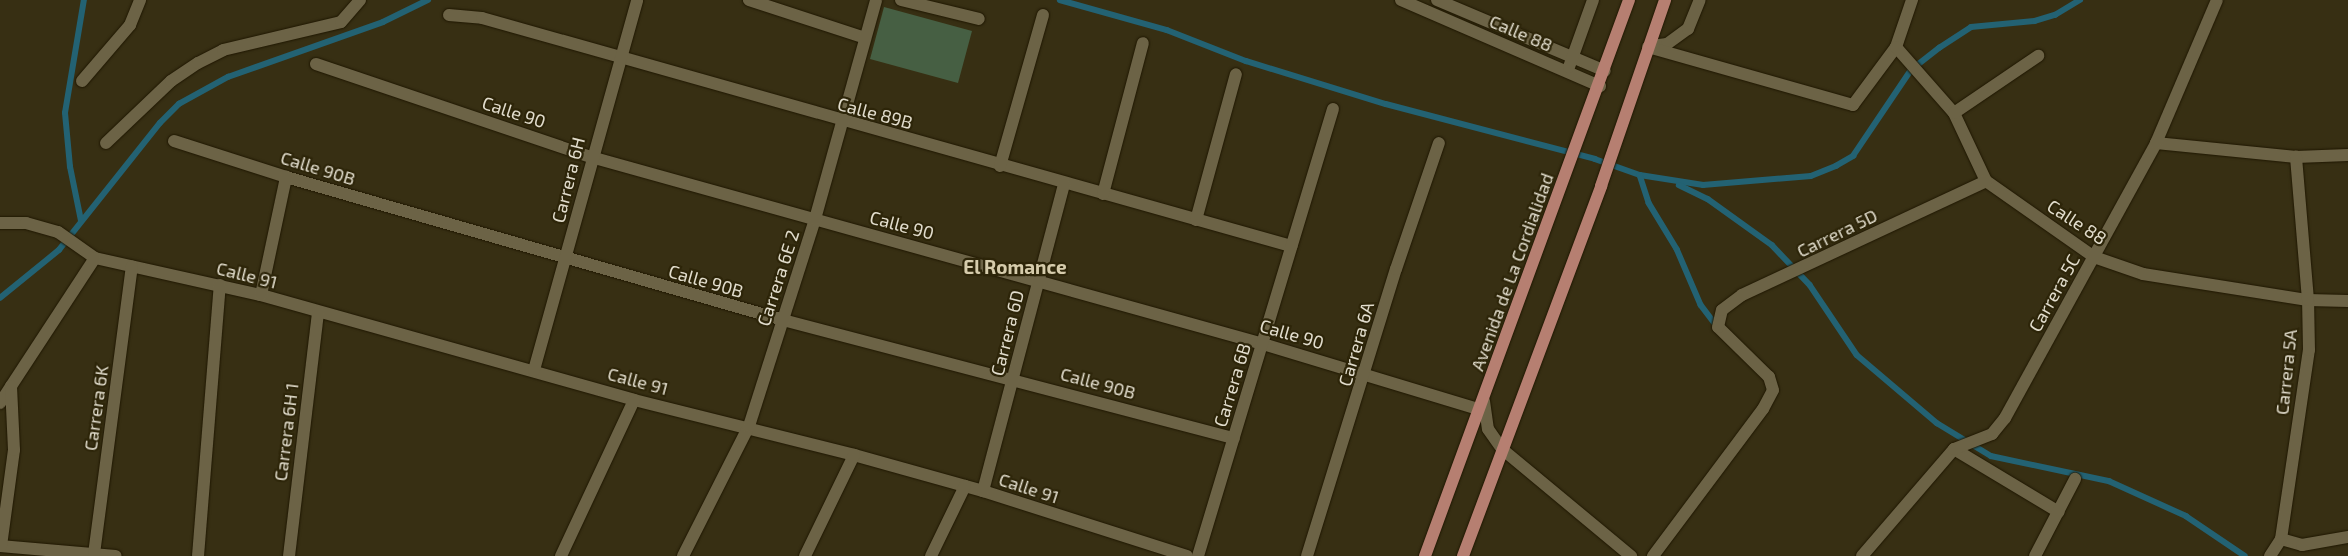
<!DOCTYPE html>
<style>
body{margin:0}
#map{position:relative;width:2348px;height:556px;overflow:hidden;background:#372f13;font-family:"Exo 2",sans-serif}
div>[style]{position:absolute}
.green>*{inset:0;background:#465f43}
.stream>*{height:5.5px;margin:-2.75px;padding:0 2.75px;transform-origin:2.75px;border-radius:2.75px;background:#236273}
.roads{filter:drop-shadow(0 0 1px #1f1700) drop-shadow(0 0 1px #1f1700)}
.minor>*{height:12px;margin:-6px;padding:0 6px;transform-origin:6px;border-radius:6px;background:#6c6346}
.major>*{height:12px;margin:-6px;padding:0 6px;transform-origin:6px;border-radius:6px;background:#b67f71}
span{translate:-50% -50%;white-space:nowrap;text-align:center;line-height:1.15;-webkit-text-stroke:4.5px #2d2509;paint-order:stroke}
.street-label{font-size:18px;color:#e2ddcd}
.neighbourhood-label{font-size:19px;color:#d6ccac;font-weight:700}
</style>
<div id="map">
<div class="green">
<div style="clip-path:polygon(884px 7px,972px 31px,958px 83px,870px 59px)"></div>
</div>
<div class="stream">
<div style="left:1060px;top:0;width:111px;rotate:15.7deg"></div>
<div style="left:1167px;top:30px;width:85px;rotate:21.4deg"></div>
<div style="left:1246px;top:61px;width:146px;rotate:17.1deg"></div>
<div style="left:1386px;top:104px;width:216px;rotate:14.7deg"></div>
<div style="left:1595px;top:159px;width:48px;rotate:19.6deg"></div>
<div style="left:1640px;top:175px;width:64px;rotate:9deg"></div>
<div style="left:1703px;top:185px;width:108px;rotate:-4.8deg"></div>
<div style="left:1811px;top:176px;width:27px;rotate:-22deg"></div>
<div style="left:1836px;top:166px;width:20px;rotate:-30deg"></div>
<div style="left:1853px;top:156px;width:104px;rotate:-56deg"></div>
<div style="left:1911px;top:70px;width:36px;rotate:-38deg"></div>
<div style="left:1939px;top:48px;width:38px;rotate:-33deg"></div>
<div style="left:1971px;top:27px;width:64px;rotate:-5.4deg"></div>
<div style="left:2035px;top:21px;width:21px;rotate:-17deg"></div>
<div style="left:2055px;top:15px;width:29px;rotate:-31deg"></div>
<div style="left:1640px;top:175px;width:29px;rotate:72deg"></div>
<div style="left:1649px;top:203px;width:54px;rotate:58.7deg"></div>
<div style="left:1677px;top:249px;width:61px;rotate:66.8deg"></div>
<div style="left:1701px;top:305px;width:26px;rotate:53deg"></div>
<div style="left:1679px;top:185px;width:32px;rotate:26deg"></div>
<div style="left:1708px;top:199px;width:79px;rotate:35.7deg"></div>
<div style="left:1772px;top:245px;width:55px;rotate:46.5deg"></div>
<div style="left:1810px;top:285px;width:84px;rotate:56.1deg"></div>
<div style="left:1857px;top:355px;width:105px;rotate:40.4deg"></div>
<div style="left:1937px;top:423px;width:63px;rotate:31.4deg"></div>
<div style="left:1991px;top:456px;width:121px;rotate:12deg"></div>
<div style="left:2109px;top:481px;width:85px;rotate:24.4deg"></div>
<div style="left:2186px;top:516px;width:71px;rotate:34.1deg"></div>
<div style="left:81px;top:221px;width:55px;rotate:-101.5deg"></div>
<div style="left:70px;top:167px;width:54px;rotate:-95.3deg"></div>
<div style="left:65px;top:113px;width:115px;rotate:-80.5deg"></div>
<div style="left:0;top:298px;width:76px;rotate:-39.1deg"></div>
<div style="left:59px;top:250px;width:162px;rotate:-51.5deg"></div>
<div style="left:160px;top:123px;width:27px;rotate:-45deg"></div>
<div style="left:179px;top:104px;width:56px;rotate:-28.9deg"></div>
<div style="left:228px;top:77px;width:164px;rotate:-19.5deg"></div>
<div style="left:383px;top:22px;width:50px;rotate:-26.1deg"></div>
</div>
<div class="roads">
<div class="minor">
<div style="left:749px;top:0;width:122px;rotate:18.1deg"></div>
<div style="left:901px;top:0;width:80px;rotate:13.7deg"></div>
<div style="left:1401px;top:0;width:217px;rotate:23.4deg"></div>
<div style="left:1437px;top:0;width:182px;rotate:22.9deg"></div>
<div style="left:449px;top:15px;width:33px;rotate:5deg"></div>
<div style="left:482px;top:18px;width:841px;rotate:15.74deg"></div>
<div style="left:1651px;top:46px;width:16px;rotate:-7deg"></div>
<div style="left:1667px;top:44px;width:26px;rotate:-36deg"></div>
<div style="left:1688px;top:29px;width:31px;rotate:-68deg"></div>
<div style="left:1648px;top:47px;width:213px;rotate:15.8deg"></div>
<div style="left:1853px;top:105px;width:72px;rotate:-53.4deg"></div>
<div style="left:1896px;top:47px;width:50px;rotate:-71.2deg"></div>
<div style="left:1896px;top:47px;width:88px;rotate:48.7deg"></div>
<div style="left:1954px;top:113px;width:75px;rotate:64.8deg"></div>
<div style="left:1986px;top:181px;width:132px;rotate:35.1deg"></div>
<div style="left:2094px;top:257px;width:52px;rotate:19.1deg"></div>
<div style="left:2143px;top:274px;width:167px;rotate:9deg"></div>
<div style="left:2308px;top:300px;width:40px;rotate:1.4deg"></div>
<div style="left:316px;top:64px;width:290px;rotate:18.7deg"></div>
<div style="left:591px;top:157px;width:698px;rotate:15.55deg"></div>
<div style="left:1263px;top:344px;width:228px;rotate:16.8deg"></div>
<div style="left:1569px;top:67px;width:71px;rotate:-70.3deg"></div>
<div style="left:82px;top:81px;width:74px;rotate:-49.4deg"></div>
<div style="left:130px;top:25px;width:27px;rotate:-68deg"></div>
<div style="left:1954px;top:113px;width:102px;rotate:-34.2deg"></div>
<div style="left:174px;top:141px;width:118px;rotate:17.8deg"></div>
<div style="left:286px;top:177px;width:517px;rotate:16.05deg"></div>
<div style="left:783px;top:320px;width:466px;rotate:14.7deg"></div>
<div style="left:106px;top:143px;width:90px;rotate:-43.6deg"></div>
<div style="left:171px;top:81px;width:32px;rotate:-34deg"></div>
<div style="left:198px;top:63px;width:28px;rotate:-27deg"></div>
<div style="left:223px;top:50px;width:121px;rotate:-13.3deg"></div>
<div style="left:341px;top:22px;width:29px;rotate:-49deg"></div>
<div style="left:2156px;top:143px;width:141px;rotate:5.7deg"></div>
<div style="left:2296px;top:157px;width:52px;rotate:-2.2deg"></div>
<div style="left:1000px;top:166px;width:157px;rotate:-74.1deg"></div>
<div style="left:1103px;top:194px;width:156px;rotate:-75.2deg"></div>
<div style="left:1196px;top:220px;width:151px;rotate:-74.7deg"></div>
<div style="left:0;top:223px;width:26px"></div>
<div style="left:26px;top:223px;width:33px;rotate:16deg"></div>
<div style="left:58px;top:232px;width:45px;rotate:35.1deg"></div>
<div style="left:95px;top:258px;width:170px;rotate:12.6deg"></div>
<div style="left:261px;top:295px;width:387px;rotate:15.7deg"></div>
<div style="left:634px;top:400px;width:227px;rotate:14deg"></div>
<div style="left:854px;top:455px;width:134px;rotate:15.6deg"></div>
<div style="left:983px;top:491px;width:214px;rotate:17.7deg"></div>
<div style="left:261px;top:295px;width:121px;rotate:-78deg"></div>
<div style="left:534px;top:370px;width:384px;rotate:-74.4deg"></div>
<div style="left:1484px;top:401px;width:28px;rotate:82deg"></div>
<div style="left:1488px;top:429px;width:24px;rotate:55deg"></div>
<div style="left:1502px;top:449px;width:168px;rotate:39.7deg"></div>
<div style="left:0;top:403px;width:173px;rotate:-56.8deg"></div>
<div style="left:1954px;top:449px;width:122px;rotate:31deg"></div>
<div style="left:983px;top:491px;width:318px;rotate:-75.2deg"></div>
<div style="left:2281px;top:539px;width:22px;rotate:16deg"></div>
<div style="left:2302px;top:545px;width:47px;rotate:-9.9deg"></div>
<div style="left:0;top:546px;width:116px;rotate:4.9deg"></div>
<div style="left:1px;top:546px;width:97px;rotate:-82.3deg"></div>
<div style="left:14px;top:450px;width:64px;rotate:-92.7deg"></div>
<div style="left:94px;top:554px;width:290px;rotate:-82.5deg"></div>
<div style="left:198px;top:556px;width:272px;rotate:-85.4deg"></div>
<div style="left:289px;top:556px;width:245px;rotate:-83.2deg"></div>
<div style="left:561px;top:556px;width:172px;rotate:-64.9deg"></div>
<div style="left:683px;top:556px;width:146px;rotate:-63.1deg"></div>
<div style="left:749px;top:426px;width:217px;rotate:-72.3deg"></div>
<div style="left:815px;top:219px;width:227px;rotate:-74.4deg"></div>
<div style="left:805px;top:556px;width:112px;rotate:-64.1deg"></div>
<div style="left:931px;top:556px;width:78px;rotate:-64.1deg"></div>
<div style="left:1198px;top:556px;width:467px;rotate:-73.2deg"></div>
<div style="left:1307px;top:556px;width:300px;rotate:-72.8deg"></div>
<div style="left:1396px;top:269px;width:133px;rotate:-71.2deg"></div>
<div style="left:1653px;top:556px;width:184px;rotate:-53.2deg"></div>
<div style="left:1763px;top:409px;width:21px;rotate:-62deg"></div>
<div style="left:1773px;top:390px;width:14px;rotate:-107deg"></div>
<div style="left:1769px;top:377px;width:71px;rotate:-135.6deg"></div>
<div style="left:1718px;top:327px;width:17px;rotate:-77deg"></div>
<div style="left:1722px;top:310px;width:25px;rotate:-37deg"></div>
<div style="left:1742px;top:295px;width:269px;rotate:-25deg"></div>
<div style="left:1862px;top:556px;width:141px;rotate:-49.3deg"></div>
<div style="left:1954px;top:449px;width:41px;rotate:-21.5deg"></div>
<div style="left:1992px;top:434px;width:21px;rotate:-51deg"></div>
<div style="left:2005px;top:418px;width:314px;rotate:-61.2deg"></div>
<div style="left:2156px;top:143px;width:155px;rotate:-66.9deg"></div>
<div style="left:2035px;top:556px;width:87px;rotate:-62.5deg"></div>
<div style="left:2270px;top:556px;width:20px;rotate:-57deg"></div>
<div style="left:2281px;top:539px;width:191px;rotate:-81.6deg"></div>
<div style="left:2309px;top:350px;width:50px;rotate:-91.1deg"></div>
<div style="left:2308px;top:300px;width:144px;rotate:-94.8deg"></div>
</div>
<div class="major">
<div style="left:1425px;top:556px;width:592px;rotate:-69.85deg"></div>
<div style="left:1463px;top:556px;width:395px;rotate:-69.5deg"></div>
<div style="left:1601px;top:186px;width:197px;rotate:-71deg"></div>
</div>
</div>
<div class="street-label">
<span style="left:1521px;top:33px;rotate:23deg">Calle 88</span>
<span style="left:514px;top:112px;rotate:18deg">Calle 90</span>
<span style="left:875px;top:113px;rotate:15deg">Calle 89B</span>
<span style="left:318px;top:168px;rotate:17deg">Calle 90B</span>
<span style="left:568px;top:180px;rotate:-76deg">Carrera 6H</span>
<span style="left:2077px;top:222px;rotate:33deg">Calle 88</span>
<span style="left:902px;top:225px;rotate:15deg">Calle 90</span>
<span style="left:1837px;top:233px;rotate:-26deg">Carrera 5D</span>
<span style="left:1512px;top:272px;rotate:-70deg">Avenida de La Cordialidad</span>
<span style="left:247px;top:275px;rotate:14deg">Calle 91</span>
<span style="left:778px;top:278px;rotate:-72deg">Carrera 6E 2</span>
<span style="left:706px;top:281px;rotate:16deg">Calle 90B</span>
<span style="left:2054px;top:293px;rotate:-61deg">Carrera 5C</span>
<span style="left:1007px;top:333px;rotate:-76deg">Carrera 6D</span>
<span style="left:1292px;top:334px;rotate:16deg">Calle 90</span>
<span style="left:1356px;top:344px;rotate:-74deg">Carrera 6A</span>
<span style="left:2286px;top:372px;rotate:-84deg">Carrera 5A</span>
<span style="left:638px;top:381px;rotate:15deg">Calle 91</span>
<span style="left:1098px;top:383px;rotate:15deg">Calle 90B</span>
<span style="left:1232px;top:385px;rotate:-73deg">Carrera 6B</span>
<span style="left:96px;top:408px;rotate:-82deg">Carrera 6K</span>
<span style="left:286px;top:432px;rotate:-83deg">Carrera 6H 1</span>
<span style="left:1029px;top:488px;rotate:18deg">Calle 91</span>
</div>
<div class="neighbourhood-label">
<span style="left:1015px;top:267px">El Romance</span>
</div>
</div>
